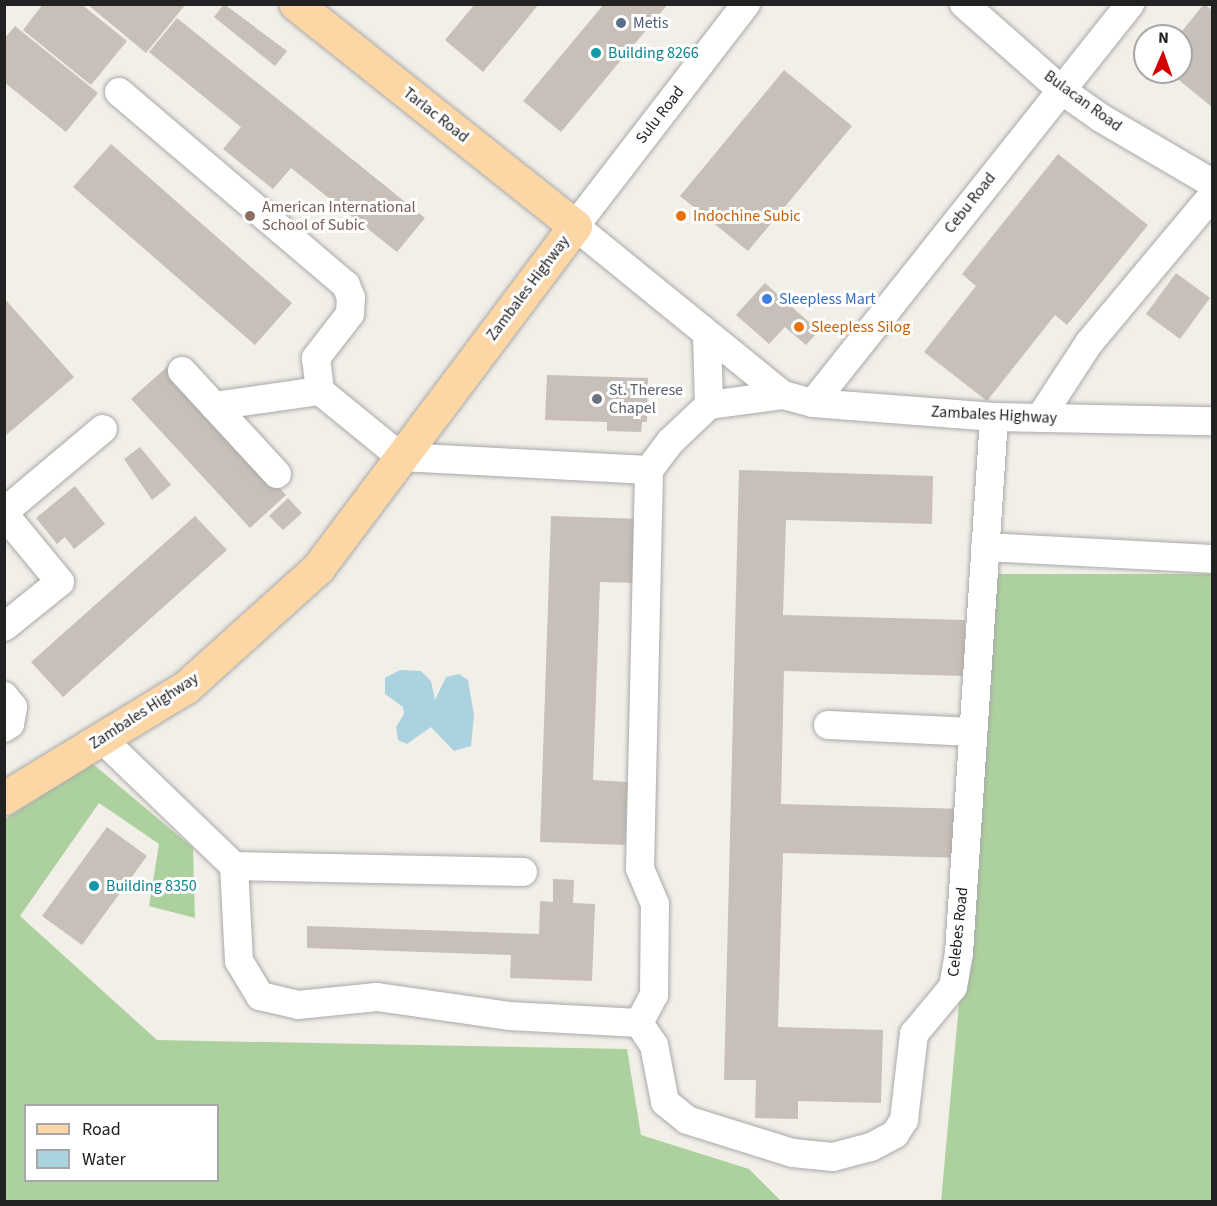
<!DOCTYPE html>
<style>
body{margin:0}
#map{position:relative;width:1217px;height:1206px;overflow:hidden;background:#f2efe9;font-family:"Source Sans 3",sans-serif}
div>[style]{position:absolute}
.forest>*{inset:0;background:#add19e}
.water>*{inset:0;background:#aad3df}
.building>*{inset:0;background:#c7bfb8}
.roads{filter:drop-shadow(0 0 2px #a9a9a9) drop-shadow(0 0 2px #a9a9a9)}
.minor>*{height:28px;margin:-14px;padding:0 14px;transform-origin:14px;border-radius:14px;background:#fff}
.major>*{height:33px;margin:-16.5px;padding:0 16.5px;transform-origin:16.5px;border-radius:16.5px;background:#fcd6a4}
.dots>*{width:16px;height:16px;translate:-50% -50%;box-sizing:border-box;border:3px solid #fff;border-radius:50%}
span{translate:-50% -50%;white-space:nowrap;text-align:center;line-height:1.15;-webkit-text-stroke:6px #fff;paint-order:stroke}
.service-label{font-size:16px;color:#4e5e75}
.left{translate:0 -50%;text-align:left}
.culture-label{font-size:16px;color:#0d838f}
.street-label{font-size:16px;color:#222}
.education-label{font-size:16px;color:#785e54}
.food-label{font-size:16px;color:#c56008}
.shop-label{font-size:16px;color:#366cbe}
.worship-label{font-size:16px;color:#5b616d}
.frame{position:absolute;inset:0;border:6px solid #222;pointer-events:none}
.legend{position:absolute;left:24px;top:1104px;width:195px;height:78px;box-sizing:border-box;background:#fff;border:2px solid #a7a7a7;margin:0;padding:8px 10px;list-style:none;font-size:18px;color:#222}
.legend li{display:flex;align-items:center;gap:12px;height:30px}
.legend b{width:30px;border:2px solid #a7a7a7}
.north{position:absolute;left:1133px;top:24px;width:60px;height:60px;box-sizing:border-box;background:#fff;border:2px solid #a7a7a7;border-radius:50%;rotate:2deg;font-size:16px;font-weight:700;line-height:24px;text-align:center;color:#222}
.north::after{content:'';display:block;margin:auto;width:21px;height:27px;background:#d40000;clip-path:polygon(50% 0,100% 100%,50% 72%,0 100%)}
</style>
<div id="map">
<div class="forest">
<div style="clip-path:polygon(998px 574px,1212px 574px,1212px 1201px,941px 1202px)"></div>
<div style="clip-path:polygon(evenodd,93px 764px,193px 848px,195px 918px,149px 906px,159px 844px,99px 803px,20px 916px,157px 1040px,627px 1049px,641px 1135px,749px 1169px,781px 1201px,5px 1201px,5px 819px,93px 764px,26px 1106px,218px 1106px,218px 1180px,26px 1180px,26px 1106px)"></div>
</div>
<div class="water">
<div style="clip-path:polygon(400px 670px,421px 671px,431px 681px,435px 700px,446px 677px,459px 674px,468px 680px,474px 715px,471px 746px,454px 751px,431px 727px,407px 744px,398px 740px,396px 727px,404px 714px,403px 707px,385px 694px,385px 678px)"></div>
</div>
<div class="building">
<div style="clip-path:polygon(43px 4px,81px 4px,127px 41px,91px 85px,23px 30px)"></div>
<div style="clip-path:polygon(87px 4px,186px 4px,146px 53px)"></div>
<div style="clip-path:polygon(224px 4px,287px 51px,275px 66px,214px 17px)"></div>
<div style="clip-path:polygon(475px 4px,539px 4px,483px 72px,445px 40px)"></div>
<div style="clip-path:polygon(604px 4px,668px 4px,561px 132px,523px 101px)"></div>
<div style="clip-path:polygon(1204px 4px,1212px 10px,1212px 107px,1169px 72px,1181px 72px,1181px 36px,1178px 36px)"></div>
<div style="clip-path:polygon(177px 18px,425px 218px,397px 252px,291px 168px,273px 189px,223px 149px,241px 127px,149px 52px)"></div>
<div style="clip-path:polygon(15px 26px,98px 93px,66px 132px,4px 82px,4px 39px)"></div>
<div style="clip-path:polygon(784px 70px,852px 126px,748px 251px,680px 196px)"></div>
<div style="clip-path:polygon(111px 144px,292px 303px,255px 345px,73px 187px)"></div>
<div style="clip-path:polygon(1058px 154px,1148px 225px,1067px 325px,1055px 315px,987px 401px,924px 352px,976px 286px,962px 274px)"></div>
<div style="clip-path:polygon(1176px 273px,1210px 298px,1180px 339px,1146px 314px)"></div>
<div style="clip-path:polygon(765px 283px,819px 331px,806px 345px,785px 327px,769px 344px,736px 315px)"></div>
<div style="clip-path:polygon(4px 298px,74px 377px,4px 437px)"></div>
<div style="clip-path:polygon(168px 366px,286px 495px,250px 528px,131px 399px)"></div>
<div style="clip-path:polygon(547px 375px,648px 378px,647px 422px,642px 422px,641px 432px,607px 431px,607px 422px,545px 420px)"></div>
<div style="clip-path:polygon(140px 447px,171px 485px,152px 500px,124px 459px)"></div>
<div style="clip-path:polygon(739px 470px,933px 476px,932px 524px,786px 520px,783px 615px,965px 620px,964px 676px,784px 671px,781px 804px,965px 809px,964px 858px,783px 853px,778px 1027px,883px 1030px,881px 1103px,798px 1101px,798px 1119px,755px 1118px,756px 1080px,724px 1080px)"></div>
<div style="clip-path:polygon(75px 486px,105px 524px,74px 549px,65px 537px,57px 544px,36px 518px)"></div>
<div style="clip-path:polygon(288px 498px,302px 513px,283px 530px,269px 516px)"></div>
<div style="clip-path:polygon(195px 516px,227px 550px,63px 697px,31px 662px)"></div>
<div style="clip-path:polygon(551px 516px,641px 519px,639px 583px,600px 582px,593px 780px,628px 782px,625px 845px,540px 842px)"></div>
<div style="clip-path:polygon(107px 827px,147px 856px,82px 945px,42px 916px)"></div>
<div style="clip-path:polygon(553px 879px,574px 880px,573px 903px,595px 904px,592px 981px,510px 978px,511px 955px,307px 948px,307px 926px,539px 934px,540px 901px,553px 902px)"></div>
</div>
<div class="roads">
<div class="minor">
<div style="left:746px;top:4px;width:280px;rotate:127.6deg"></div>
<div style="left:575px;top:226px;width:268px;rotate:39.1deg"></div>
<div style="left:783px;top:395px;width:31px;rotate:15deg"></div>
<div style="left:813px;top:403px;width:182px;rotate:4.4deg"></div>
<div style="left:994px;top:417px;width:218px;rotate:1.1deg"></div>
<div style="left:964px;top:4px;width:128px;rotate:41.5deg"></div>
<div style="left:1060px;top:89px;width:50px;rotate:35.3deg"></div>
<div style="left:1101px;top:118px;width:129px;rotate:30.4deg"></div>
<div style="left:119px;top:92px;width:298px;rotate:40.4deg"></div>
<div style="left:346px;top:285px;width:14px;rotate:69deg"></div>
<div style="left:351px;top:298px;width:16px;rotate:94deg"></div>
<div style="left:350px;top:314px;width:56px;rotate:127.7deg"></div>
<div style="left:316px;top:358px;width:33px;rotate:83deg"></div>
<div style="left:320px;top:391px;width:104px;rotate:39.2deg"></div>
<div style="left:401px;top:457px;width:248px;rotate:3deg"></div>
<div style="left:182px;top:371px;width:140px;rotate:47.3deg"></div>
<div style="left:813px;top:403px;width:510px;rotate:-51.53deg"></div>
<div style="left:709px;top:405px;width:75px;rotate:-7.7deg"></div>
<div style="left:214px;top:406px;width:107px;rotate:-8.1deg"></div>
<div style="left:1040px;top:418px;width:90px;rotate:-56.8deg"></div>
<div style="left:1089px;top:343px;width:192px;rotate:-50.1deg"></div>
<div style="left:4px;top:512px;width:129px;rotate:-40deg"></div>
<div style="left:4px;top:514px;width:88px;rotate:50.5deg"></div>
<div style="left:60px;top:582px;width:72px;rotate:141.2deg"></div>
<div style="left:985px;top:547px;width:227px;rotate:3deg"></div>
<div style="left:4px;top:696px;width:14px;rotate:51deg"></div>
<div style="left:13px;top:707px;width:17px;rotate:100deg"></div>
<div style="left:10px;top:724px;width:7px;rotate:146deg"></div>
<div style="left:828px;top:725px;width:145px;rotate:2.8deg"></div>
<div style="left:101px;top:738px;width:185px;rotate:43.9deg"></div>
<div style="left:234px;top:866px;width:289px;rotate:1.2deg"></div>
<div style="left:234px;top:866px;width:95px;rotate:87deg"></div>
<div style="left:239px;top:961px;width:41px;rotate:59deg"></div>
<div style="left:260px;top:996px;width:39px;rotate:13deg"></div>
<div style="left:298px;top:1005px;width:79px;rotate:-5.8deg"></div>
<div style="left:377px;top:997px;width:133px;rotate:8.2deg"></div>
<div style="left:509px;top:1016px;width:130px;rotate:3.1deg"></div>
<div style="left:639px;top:1023px;width:27px;rotate:56deg"></div>
<div style="left:654px;top:1045px;width:58px;rotate:79.1deg"></div>
<div style="left:665px;top:1102px;width:28px;rotate:39deg"></div>
<div style="left:687px;top:1120px;width:111px;rotate:17.3deg"></div>
<div style="left:793px;top:1153px;width:40px;rotate:5.7deg"></div>
<div style="left:833px;top:1157px;width:39px;rotate:-15deg"></div>
<div style="left:871px;top:1147px;width:27px;rotate:-28deg"></div>
<div style="left:895px;top:1134px;width:17px;rotate:-57deg"></div>
<div style="left:904px;top:1120px;width:87px;rotate:-83.4deg"></div>
<div style="left:914px;top:1034px;width:61px;rotate:-50.3deg"></div>
<div style="left:953px;top:987px;width:35px;rotate:-80deg"></div>
<div style="left:959px;top:953px;width:537px;rotate:-86.26deg"></div>
<div style="left:639px;top:1023px;width:32px;rotate:-62deg"></div>
<div style="left:654px;top:995px;width:91px;rotate:-89.4deg"></div>
<div style="left:655px;top:904px;width:39px;rotate:-113deg"></div>
<div style="left:640px;top:868px;width:398px;rotate:-88.7deg"></div>
<div style="left:649px;top:470px;width:35px;rotate:-53deg"></div>
<div style="left:670px;top:442px;width:54px;rotate:-43.5deg"></div>
<div style="left:709px;top:405px;width:71px;rotate:-91.6deg"></div>
</div>
<div class="major">
<div style="left:4px;top:798px;width:213px;rotate:-31.4deg"></div>
<div style="left:186px;top:687px;width:178px;rotate:-42deg"></div>
<div style="left:318px;top:568px;width:428px;rotate:-53.1deg"></div>
<div style="left:575px;top:226px;width:357px;rotate:-141.5deg"></div>
</div>
</div>
<div class="dots">
<div style="left:621px;top:23px;background:#5c6f8a"></div>
<div style="left:596px;top:53px;background:#0f9aa8"></div>
<div style="left:250px;top:216px;background:#8d6e63"></div>
<div style="left:681px;top:216px;background:#e8710a"></div>
<div style="left:767px;top:299px;background:#3f7fe0"></div>
<div style="left:799px;top:327px;background:#e8710a"></div>
<div style="left:597px;top:399px;background:#6b7280"></div>
<div style="left:94px;top:886px;background:#0f9aa8"></div>
</div>
<div class="service-label">
<span class="left" style="left:633px;top:23px">Metis</span>
</div>
<div class="culture-label">
<span class="left" style="left:608px;top:53px">Building 8266</span>
<span class="left" style="left:106px;top:886px">Building 8350</span>
</div>
<div class="street-label">
<span style="left:1083px;top:101px;rotate:36deg">Bulacan Road</span>
<span style="left:436px;top:115px;rotate:38deg">Tarlac Road</span>
<span style="left:660px;top:115px;rotate:-52deg">Sulu Road</span>
<span style="left:970px;top:203px;rotate:-52deg">Cebu Road</span>
<span style="left:528px;top:288px;rotate:-53deg">Zambales Highway</span>
<span style="left:994px;top:415px;rotate:3deg">Zambales Highway</span>
<span style="left:144px;top:711px;rotate:-33deg">Zambales Highway</span>
<span style="left:958px;top:932px;rotate:-84deg">Celebes Road</span>
</div>
<div class="education-label">
<span class="left" style="left:262px;top:216px">American International<br>School of Subic</span>
</div>
<div class="food-label">
<span class="left" style="left:693px;top:216px">Indochine Subic</span>
<span class="left" style="left:811px;top:327px">Sleepless Silog</span>
</div>
<div class="shop-label">
<span class="left" style="left:779px;top:299px">Sleepless Mart</span>
</div>
<div class="worship-label">
<span class="left" style="left:609px;top:399px">St. Therese<br>Chapel</span>
</div>
<div class="frame"></div>
<ul class="legend">
<li><b style="height:8px;background:#fcd6a4"></b>Road</li>
<li><b style="height:16px;background:#aad3df"></b>Water</li>
</ul>
<div class="north">N</div>
</div>
